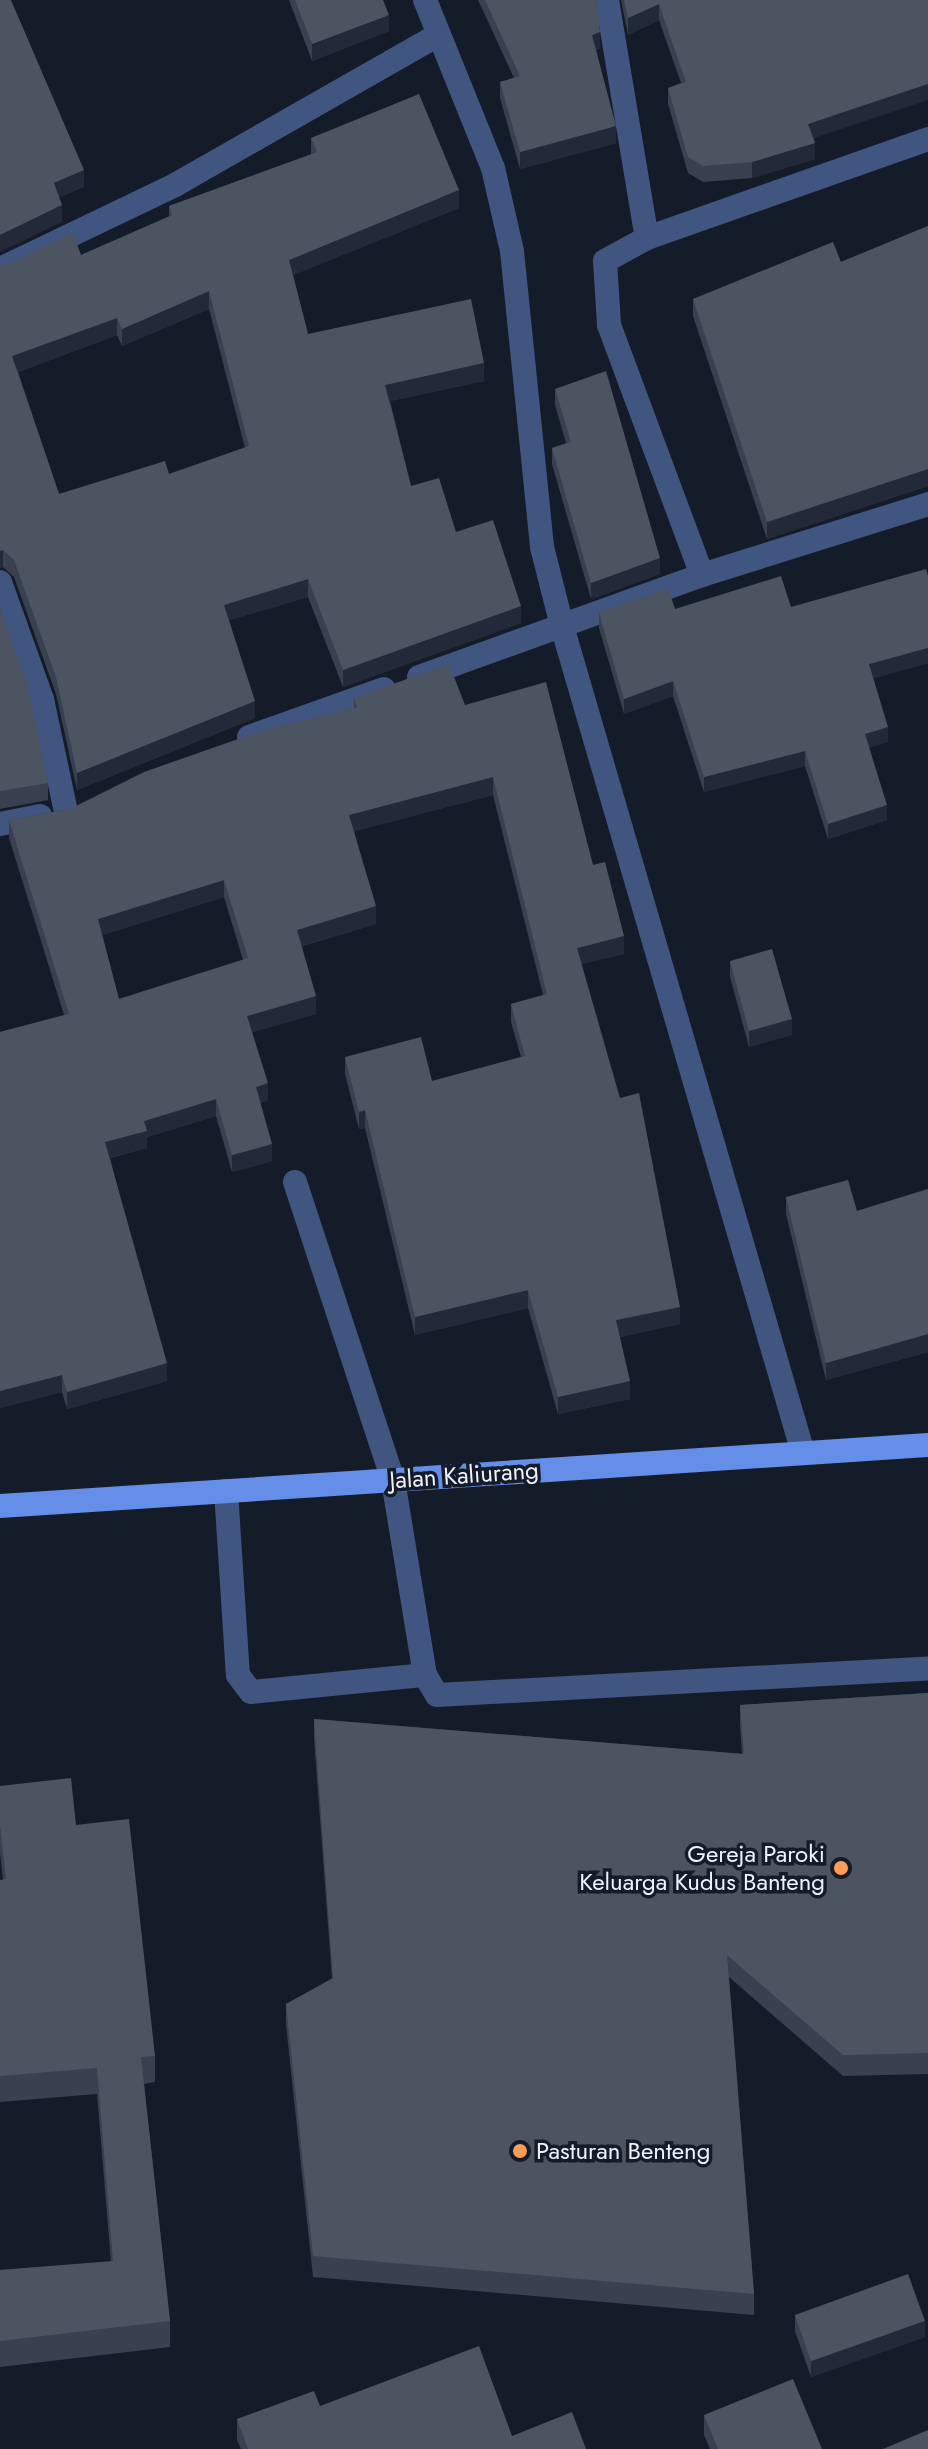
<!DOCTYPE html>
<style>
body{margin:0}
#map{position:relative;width:928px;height:2449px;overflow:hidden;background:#141b29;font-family:Jost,sans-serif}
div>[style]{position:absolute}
.lane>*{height:24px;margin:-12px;padding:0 12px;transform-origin:12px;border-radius:12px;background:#40557f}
.street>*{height:24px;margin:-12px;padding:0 12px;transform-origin:12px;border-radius:12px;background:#40557f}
.primary>*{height:24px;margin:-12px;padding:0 12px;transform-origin:12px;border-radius:12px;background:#648ee7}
.wall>*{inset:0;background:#39404f}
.shaded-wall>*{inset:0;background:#222938}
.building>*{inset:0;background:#4c5462}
.dots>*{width:22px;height:22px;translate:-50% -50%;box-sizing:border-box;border:4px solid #141b29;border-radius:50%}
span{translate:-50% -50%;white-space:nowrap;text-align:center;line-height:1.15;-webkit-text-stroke:7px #141b29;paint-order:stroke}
.street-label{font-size:24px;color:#eef3fd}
.poi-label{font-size:24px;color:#eef3fd}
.right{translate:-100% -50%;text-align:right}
.left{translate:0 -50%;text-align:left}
</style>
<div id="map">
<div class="lane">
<div style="left:295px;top:1182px;width:314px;rotate:71.8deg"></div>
<div style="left:393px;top:1480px;width:198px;rotate:80.7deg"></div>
<div style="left:425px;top:1675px;width:23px;rotate:59deg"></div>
<div style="left:437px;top:1695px;width:492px;rotate:-3.1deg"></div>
<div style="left:226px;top:1491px;width:184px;rotate:86.3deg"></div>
<div style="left:238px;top:1675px;width:21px;rotate:53deg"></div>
<div style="left:251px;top:1692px;width:175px;rotate:-5.6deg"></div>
</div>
<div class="street">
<div style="left:425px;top:0;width:181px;rotate:68deg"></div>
<div style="left:493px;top:168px;width:85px;rotate:77.1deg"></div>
<div style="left:512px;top:251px;width:298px;rotate:84.2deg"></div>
<div style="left:542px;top:547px;width:81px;rotate:75.8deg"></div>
<div style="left:562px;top:626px;width:861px;rotate:73.75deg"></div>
<div style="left:607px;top:0;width:241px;rotate:80.5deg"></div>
<div style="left:647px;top:238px;width:48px;rotate:151.3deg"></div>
<div style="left:605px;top:261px;width:64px;rotate:86.4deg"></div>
<div style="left:609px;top:325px;width:267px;rotate:69.6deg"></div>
<div style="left:647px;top:238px;width:298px;rotate:-19.4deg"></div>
<div style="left:0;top:269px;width:194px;rotate:-25.6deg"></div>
<div style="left:175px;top:185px;width:301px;rotate:-29.7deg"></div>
<div style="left:0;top:582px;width:124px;rotate:70.3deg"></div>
<div style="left:42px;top:699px;width:116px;rotate:78deg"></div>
<div style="left:419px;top:677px;width:301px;rotate:-19.8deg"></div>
<div style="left:702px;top:575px;width:237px;rotate:-17.4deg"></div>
<div style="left:249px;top:737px;width:143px;rotate:-19.6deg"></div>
<div style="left:0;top:824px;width:41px;rotate:-11.3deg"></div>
</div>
<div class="primary">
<div style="left:0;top:1506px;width:930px;rotate:-3.76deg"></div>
</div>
<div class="wall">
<div style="clip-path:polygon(289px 0,383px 0,389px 31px,312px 61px)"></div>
<div style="clip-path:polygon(478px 0,596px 0,600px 48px,596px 50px,616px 143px,520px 169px,500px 98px,500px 82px,514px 78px)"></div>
<div style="clip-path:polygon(621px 0,928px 0,814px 138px,815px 159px,752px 178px,703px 182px,688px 173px,668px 104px,668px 88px,681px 83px,659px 20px,628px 35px)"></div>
<div style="clip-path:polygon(evenodd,311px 138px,459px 208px,293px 275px,308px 334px,484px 381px,390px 401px,411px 486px,456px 532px,521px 623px,343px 687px,308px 597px,229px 620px,255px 718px,77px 790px,56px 694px,14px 577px,3px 567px,0 568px,6px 265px,81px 255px,169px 217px,169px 206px,311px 155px,311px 138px,209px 309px,245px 448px,169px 474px,59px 494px,18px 372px,117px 335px,122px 346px,209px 309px)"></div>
<div style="clip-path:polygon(928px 226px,928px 486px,767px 539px,693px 316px,693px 299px,841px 262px)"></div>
<div style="clip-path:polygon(555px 389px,660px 574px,591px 599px,552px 464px,552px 448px,566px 443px,555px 405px)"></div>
<div style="clip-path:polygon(791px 607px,928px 663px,873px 678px,888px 742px,869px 747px,887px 820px,828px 839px,805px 766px,704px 792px,673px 696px,624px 714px,599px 628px,599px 613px,675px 609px)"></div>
<div style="clip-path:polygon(0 609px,48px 783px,48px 800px,0 809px)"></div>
<div style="clip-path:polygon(evenodd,354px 698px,465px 705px,593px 865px,624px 954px,581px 964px,680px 1324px,620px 1337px,630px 1399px,558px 1414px,528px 1308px,415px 1335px,365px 1128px,359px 1129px,345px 1074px,345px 1057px,432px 1081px,521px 1057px,511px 1022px,511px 1004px,543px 995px,493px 795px,354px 831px,376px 924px,302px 946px,316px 1014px,252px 1032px,268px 1100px,260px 1103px,272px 1161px,232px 1172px,216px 1116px,147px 1137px,147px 1148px,110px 1158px,167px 1381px,67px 1409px,62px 1392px,0 1408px,0 1032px,64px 1015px,9px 838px,9px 820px,70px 809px,354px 708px,354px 698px,224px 897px,243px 960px,119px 999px,102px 935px,224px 897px)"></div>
<div style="clip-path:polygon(730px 961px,792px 1035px,749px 1047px,730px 977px)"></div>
<div style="clip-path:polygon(928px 1189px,928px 1352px,826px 1380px,786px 1214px,786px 1197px,857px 1211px)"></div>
<div style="clip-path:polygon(928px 1693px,928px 2074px,843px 2076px,729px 1977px,754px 2294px,754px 2315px,313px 2277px,286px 2025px,286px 2004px,332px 1979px,314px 1739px,314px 1719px,742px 1754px,740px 1726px,740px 1705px)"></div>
<div style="clip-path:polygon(0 1786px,76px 1825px,155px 2056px,155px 2082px,144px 2084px,170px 2321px,170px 2347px,0 2367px,0 2270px,111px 2262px,97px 2094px,0 2102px,0 1880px,3px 1880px,0 1852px)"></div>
<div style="clip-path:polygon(795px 2315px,925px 2337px,811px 2377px,795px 2331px)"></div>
<div style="clip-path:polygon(320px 2406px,512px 2436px,586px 2449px,241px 2449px,237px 2440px,237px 2419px)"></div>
<div style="clip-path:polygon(704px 2415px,822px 2449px,710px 2449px,704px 2435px)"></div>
</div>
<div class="shaded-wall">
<div style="clip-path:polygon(659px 4px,659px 20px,628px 35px,628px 18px)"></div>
<div style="clip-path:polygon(389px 15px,389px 31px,312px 61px,312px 44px)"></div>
<div style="clip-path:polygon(600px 32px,600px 48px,592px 51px,592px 35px)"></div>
<div style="clip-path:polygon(928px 84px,928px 100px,808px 140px,808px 124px)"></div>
<div style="clip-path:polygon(616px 126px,616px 143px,520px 169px,520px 152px)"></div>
<div style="clip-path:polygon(815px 143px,815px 159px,752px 178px,752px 162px)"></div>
<div style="clip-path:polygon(84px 170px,84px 187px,54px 200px,54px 183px)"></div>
<div style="clip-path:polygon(459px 190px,459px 208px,289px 277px,289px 260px)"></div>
<div style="clip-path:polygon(62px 205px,62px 222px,0 252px,0 235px)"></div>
<div style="clip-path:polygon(209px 291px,209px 309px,122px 346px,122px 329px)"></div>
<div style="clip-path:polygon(117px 318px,117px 335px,12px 374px,12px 356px)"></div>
<div style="clip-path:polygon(484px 363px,484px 381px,385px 402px,385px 385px)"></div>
<div style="clip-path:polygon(928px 469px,928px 486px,767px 539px,767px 522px)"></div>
<div style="clip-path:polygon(3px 550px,3px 567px,0 568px,0 551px)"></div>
<div style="clip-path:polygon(660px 558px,660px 574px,591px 599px,591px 583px)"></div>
<div style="clip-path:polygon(308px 579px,308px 597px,224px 622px,224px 605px)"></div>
<div style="clip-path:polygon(521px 606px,521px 623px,343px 687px,343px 670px)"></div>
<div style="clip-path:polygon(928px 648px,928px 663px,869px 680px,869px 664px)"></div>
<div style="clip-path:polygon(673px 681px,673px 696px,624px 714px,624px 699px)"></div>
<div style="clip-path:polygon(255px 701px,255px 718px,77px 790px,77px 773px)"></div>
<div style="clip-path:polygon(888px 727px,888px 742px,865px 749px,865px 734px)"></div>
<div style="clip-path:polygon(805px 751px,805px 766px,704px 792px,704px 777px)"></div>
<div style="clip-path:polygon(493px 777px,493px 795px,349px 833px,349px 815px)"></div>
<div style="clip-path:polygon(887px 805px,887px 820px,828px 839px,828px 824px)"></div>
<div style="clip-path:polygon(224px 880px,224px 897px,98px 936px,98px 919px)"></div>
<div style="clip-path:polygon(376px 906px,376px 924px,297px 947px,297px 930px)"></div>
<div style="clip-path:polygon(624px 936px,624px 954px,577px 965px,577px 948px)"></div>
<div style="clip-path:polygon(316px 996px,316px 1014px,247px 1034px,247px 1016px)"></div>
<div style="clip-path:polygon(792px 1019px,792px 1035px,749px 1047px,749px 1031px)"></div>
<div style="clip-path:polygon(268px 1083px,268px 1100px,256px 1104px,256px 1087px)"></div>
<div style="clip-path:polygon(216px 1099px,216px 1116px,147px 1137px,147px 1148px,105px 1159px,105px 1142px,144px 1121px)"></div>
<div style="clip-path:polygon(365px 1110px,365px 1128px,359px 1129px,359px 1112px)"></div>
<div style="clip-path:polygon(272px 1144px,272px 1161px,232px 1172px,232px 1155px)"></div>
<div style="clip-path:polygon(528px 1290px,528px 1308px,415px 1335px,415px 1317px)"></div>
<div style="clip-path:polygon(680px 1307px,680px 1324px,616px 1338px,616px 1320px)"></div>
<div style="clip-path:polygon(928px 1334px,928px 1352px,826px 1380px,826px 1363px)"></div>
<div style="clip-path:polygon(167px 1363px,167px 1381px,67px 1409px,67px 1392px)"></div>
<div style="clip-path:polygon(62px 1375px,62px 1392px,0 1408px,0 1391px)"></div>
<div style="clip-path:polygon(630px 1381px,630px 1399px,558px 1414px,558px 1397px)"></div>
<div style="clip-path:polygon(925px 2321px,925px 2337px,811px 2377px,811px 2361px)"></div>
</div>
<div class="building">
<div style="clip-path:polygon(0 0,11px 0,84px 170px,54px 183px,62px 205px,0 235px)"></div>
<div style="clip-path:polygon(295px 0,383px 0,389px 15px,312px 44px)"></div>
<div style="clip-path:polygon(485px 0,596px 0,600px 32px,592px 35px,616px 126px,520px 152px,500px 82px,520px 76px)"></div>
<div style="clip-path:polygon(624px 0,928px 0,928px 84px,808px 124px,815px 143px,752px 162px,703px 166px,688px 157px,668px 88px,686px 82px,659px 4px,628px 18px)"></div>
<div style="clip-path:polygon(evenodd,419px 94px,459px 190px,289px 260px,308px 334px,471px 299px,484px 363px,385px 385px,411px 486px,439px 478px,456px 532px,493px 520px,521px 606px,343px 670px,308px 579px,224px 605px,255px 701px,77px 773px,56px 677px,14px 560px,3px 550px,0 551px,0 263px,6px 265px,73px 233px,81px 255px,172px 215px,169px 206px,317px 152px,311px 138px,419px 94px,209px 291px,249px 446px,169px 474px,165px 461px,59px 494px,12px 356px,117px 318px,122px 329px,209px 291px)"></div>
<div style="clip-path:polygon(928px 226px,928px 469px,767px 522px,693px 299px,833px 242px,841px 262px)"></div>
<div style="clip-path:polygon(606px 371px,660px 558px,591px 583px,552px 448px,571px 442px,555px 389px)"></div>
<div style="clip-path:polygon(926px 569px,928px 576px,928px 648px,869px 664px,888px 727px,865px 734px,887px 805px,828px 824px,805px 751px,704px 777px,673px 681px,624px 699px,599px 613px,668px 588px,675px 609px,781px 576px,791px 607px)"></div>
<div style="clip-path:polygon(0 609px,28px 686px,48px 783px,0 791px)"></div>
<div style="clip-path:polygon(evenodd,449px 664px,465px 705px,546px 682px,593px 865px,605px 862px,624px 936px,577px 948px,620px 1098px,639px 1093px,680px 1307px,616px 1320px,630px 1381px,558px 1397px,528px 1290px,415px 1317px,365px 1110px,359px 1112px,345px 1057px,421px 1037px,432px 1081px,525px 1056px,511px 1004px,547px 994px,493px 777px,349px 815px,376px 906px,297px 930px,316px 996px,247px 1016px,268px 1083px,256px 1087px,272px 1144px,232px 1155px,216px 1099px,144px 1121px,147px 1131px,105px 1142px,167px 1363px,67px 1392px,62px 1375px,0 1391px,0 1032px,69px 1014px,9px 820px,70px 809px,144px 772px,264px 730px,357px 707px,354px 698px,449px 664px,224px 880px,248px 958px,119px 999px,98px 919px,224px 880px)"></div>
<div style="clip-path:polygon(772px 949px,792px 1019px,749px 1031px,730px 961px)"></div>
<div style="clip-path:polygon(848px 1180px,857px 1211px,928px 1189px,928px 1334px,826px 1363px,786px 1197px)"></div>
<div style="clip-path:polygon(928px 1693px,928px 2053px,843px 2055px,727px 1955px,754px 2294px,313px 2256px,286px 2004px,333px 1978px,314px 1719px,744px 1754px,740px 1705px)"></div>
<div style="clip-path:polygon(71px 1778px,76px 1825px,129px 1819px,155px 2056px,141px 2057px,170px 2321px,0 2341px,0 2270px,113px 2261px,97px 2068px,0 2076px,0 1880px,6px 1879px,0 1825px,0 1786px)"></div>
<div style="clip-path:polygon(908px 2274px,925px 2321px,811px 2361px,795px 2315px)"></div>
<div style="clip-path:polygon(479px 2346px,512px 2436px,572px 2412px,586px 2449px,248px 2449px,237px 2419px,314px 2391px,320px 2406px)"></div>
<div style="clip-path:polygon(793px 2379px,822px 2449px,718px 2449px,704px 2415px)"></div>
<div style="clip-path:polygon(928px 2430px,928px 2449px,883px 2449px)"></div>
</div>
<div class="dots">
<div style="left:841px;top:1868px;background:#fe9c58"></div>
<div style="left:520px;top:2151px;background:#fe9c58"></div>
</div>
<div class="street-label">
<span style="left:464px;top:1475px;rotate:-4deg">Jalan Kaliurang</span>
</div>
<div class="poi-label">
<span class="right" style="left:825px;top:1868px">Gereja Paroki<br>Keluarga Kudus Banteng</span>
<span class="left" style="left:536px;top:2151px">Pasturan Benteng</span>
</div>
</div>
